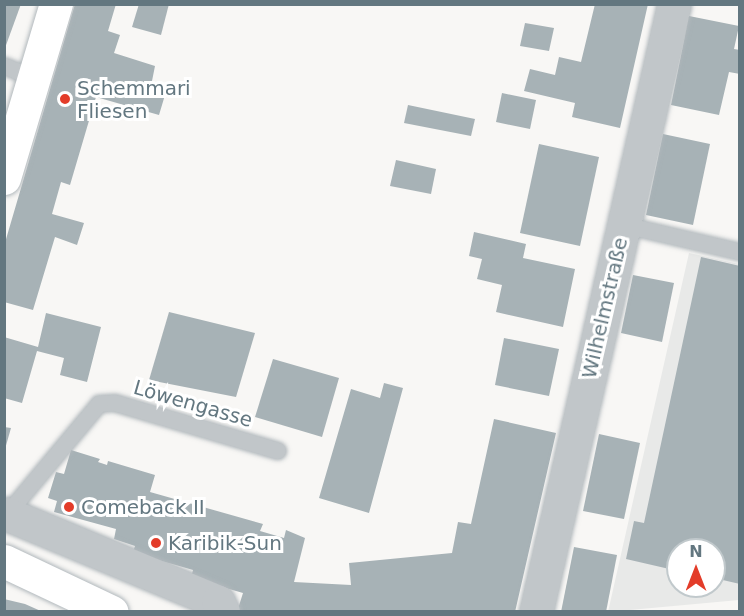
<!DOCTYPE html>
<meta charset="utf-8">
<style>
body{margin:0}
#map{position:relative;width:744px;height:616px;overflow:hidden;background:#f8f7f5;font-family:"DejaVu Sans",sans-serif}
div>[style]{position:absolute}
.built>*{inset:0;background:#e8e9e8}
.building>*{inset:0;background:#a7b2b6}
.roads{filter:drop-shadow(0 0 2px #b1b8bc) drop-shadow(0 0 2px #b1b8bc)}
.lane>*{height:16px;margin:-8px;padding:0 8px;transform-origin:8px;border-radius:8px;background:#c1c6c9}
.street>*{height:33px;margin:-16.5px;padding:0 16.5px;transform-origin:16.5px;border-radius:16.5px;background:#c1c6c9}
.secondary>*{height:33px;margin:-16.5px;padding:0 16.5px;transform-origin:16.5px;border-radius:16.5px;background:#fff}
.dots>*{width:16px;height:16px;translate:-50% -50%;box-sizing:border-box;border:3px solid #fff;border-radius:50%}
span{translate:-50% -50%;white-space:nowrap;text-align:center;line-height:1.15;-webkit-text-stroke:6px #fff;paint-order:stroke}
.poi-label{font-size:20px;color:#637780}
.left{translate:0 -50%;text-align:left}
.street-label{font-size:20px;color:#637780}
.frame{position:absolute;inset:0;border:6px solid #637780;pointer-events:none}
.north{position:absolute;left:666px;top:538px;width:60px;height:60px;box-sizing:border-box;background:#fff;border:2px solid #c1c9cc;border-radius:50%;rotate:0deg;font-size:16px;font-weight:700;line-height:24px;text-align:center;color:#637780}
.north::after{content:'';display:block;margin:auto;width:21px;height:27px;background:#e33c29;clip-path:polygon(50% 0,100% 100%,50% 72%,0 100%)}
</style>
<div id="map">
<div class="built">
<div style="clip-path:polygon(evenodd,689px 253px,739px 264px,739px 600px,608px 612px,689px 253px,678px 550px,714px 550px,714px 586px,678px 586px,678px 550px)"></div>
</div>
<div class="building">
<div style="clip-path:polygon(4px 4px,21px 4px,5px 48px,4px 48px)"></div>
<div style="clip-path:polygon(75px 4px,116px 4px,108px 31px,120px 35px,114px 53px,155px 66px,150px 91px,165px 95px,159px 115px,96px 97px,70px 185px,61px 182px,52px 214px,84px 223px,77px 245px,55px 237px,33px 310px,4px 302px,4px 246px)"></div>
<div style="clip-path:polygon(139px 4px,169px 4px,161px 35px,132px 27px)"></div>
<div style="clip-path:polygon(595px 4px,648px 4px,620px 128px,572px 117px,575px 103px,524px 91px,530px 69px,555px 75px,559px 57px,581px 62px)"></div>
<div style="clip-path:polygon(689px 16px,739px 26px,734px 49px,740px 50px,740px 74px,729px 72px,719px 115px,671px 105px)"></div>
<div style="clip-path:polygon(525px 23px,554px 28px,549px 51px,520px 46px)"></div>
<div style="clip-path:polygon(502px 93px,536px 100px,530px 129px,496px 122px)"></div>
<div style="clip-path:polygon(408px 105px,475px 119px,471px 136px,404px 123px)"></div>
<div style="clip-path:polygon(663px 134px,710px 144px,693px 225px,646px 215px)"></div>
<div style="clip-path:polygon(539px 144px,599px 157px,580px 246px,520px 233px)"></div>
<div style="clip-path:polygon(396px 160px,436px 169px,431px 194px,390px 186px)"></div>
<div style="clip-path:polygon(474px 232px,526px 244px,523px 258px,575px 269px,563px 327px,496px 312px,502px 285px,477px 279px,482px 259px,469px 256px)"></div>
<div style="clip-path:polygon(701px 257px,740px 266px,740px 584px,714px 578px,714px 550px,678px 550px,678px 571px,626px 559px,634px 521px,644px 523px)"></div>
<div style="clip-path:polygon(633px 275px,674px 283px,662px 342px,621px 333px)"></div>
<div style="clip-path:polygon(169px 312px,255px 333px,236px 397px,149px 380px)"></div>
<div style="clip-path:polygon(46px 313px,101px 327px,87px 382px,60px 375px,64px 358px,37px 351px,22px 403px,4px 398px,4px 337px,38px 347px)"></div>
<div style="clip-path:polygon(504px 338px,559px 349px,549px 396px,495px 385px)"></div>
<div style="clip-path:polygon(273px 359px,339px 378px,322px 437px,255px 417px)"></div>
<div style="clip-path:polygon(384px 383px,403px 388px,369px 513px,319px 498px,351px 389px,380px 398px)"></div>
<div style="clip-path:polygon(494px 419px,556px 433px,515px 612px,237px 612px,243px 593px,191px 578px,193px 570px,155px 559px,131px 558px,135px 546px,114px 539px,116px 529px,54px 512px,57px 501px,48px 498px,56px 472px,64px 474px,71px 450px,100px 459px,98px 462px,107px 465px,108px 461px,155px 475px,150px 492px,263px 524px,260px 531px,284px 538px,286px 530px,305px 538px,294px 582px,351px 585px,349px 563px,452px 553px,458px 522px,471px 524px)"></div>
<div style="clip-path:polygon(4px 427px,11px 428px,5px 449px,4px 449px)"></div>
<div style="clip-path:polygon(599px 434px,640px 443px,624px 519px,583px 511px)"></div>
<div style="clip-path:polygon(574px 547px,617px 555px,606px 612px,561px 612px)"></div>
<div style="clip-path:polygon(4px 599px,25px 604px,43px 612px,4px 612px)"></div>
</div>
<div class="roads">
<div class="lane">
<div style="left:4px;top:66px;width:32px;rotate:22deg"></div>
<div style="left:624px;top:225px;width:119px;rotate:13.1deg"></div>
<div style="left:5px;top:517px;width:147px;rotate:-50.2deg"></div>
<div style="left:99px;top:404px;width:16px;rotate:-4deg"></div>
<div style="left:115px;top:403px;width:170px;rotate:16.4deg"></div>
</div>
<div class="street">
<div style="left:7px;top:514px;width:229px;rotate:22.6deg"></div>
<div style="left:218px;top:602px;width:11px;rotate:63deg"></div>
<div style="left:536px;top:612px;width:623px;rotate:-77.21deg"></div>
</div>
<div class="secondary">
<div style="left:4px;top:178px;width:182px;rotate:-73.4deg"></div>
<div style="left:4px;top:561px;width:119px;rotate:25.3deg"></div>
</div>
</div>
<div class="dots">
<div style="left:65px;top:99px;background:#e33c29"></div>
<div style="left:69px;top:507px;background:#e33c29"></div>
<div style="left:156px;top:543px;background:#e33c29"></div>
</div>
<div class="poi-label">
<span class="left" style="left:77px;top:100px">Schemmari<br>Fliesen</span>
<span class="left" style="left:81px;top:507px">Comeback II</span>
<span class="left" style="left:168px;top:543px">Karibik-Sun</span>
</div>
<div class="street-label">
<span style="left:605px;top:308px;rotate:-77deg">Wilhelmstraße</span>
<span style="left:193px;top:404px;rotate:16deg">Löwengasse</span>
</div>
<div class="frame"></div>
<div class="north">N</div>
</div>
